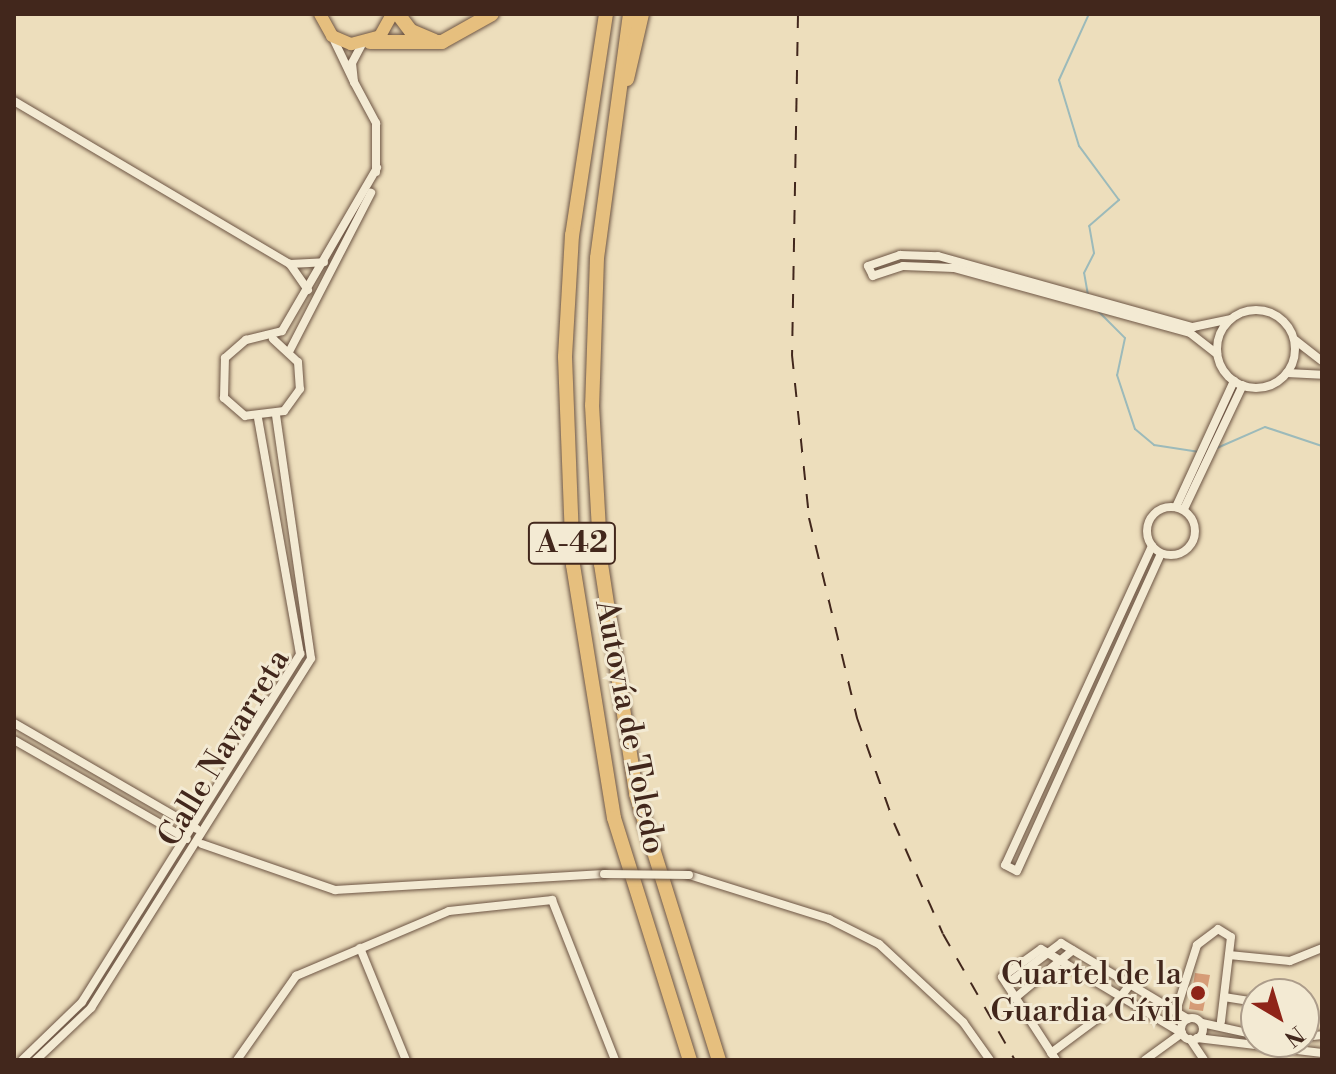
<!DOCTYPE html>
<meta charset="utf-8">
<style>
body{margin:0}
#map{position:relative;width:1336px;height:1074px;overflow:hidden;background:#eddebc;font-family:"Libre Bodoni",serif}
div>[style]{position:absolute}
.stream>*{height:2px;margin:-1px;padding:0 1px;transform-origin:1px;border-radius:1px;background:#9cbaba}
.building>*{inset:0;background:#d69c77}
.roads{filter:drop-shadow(0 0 2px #6d5544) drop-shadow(0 0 2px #6d5544)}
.street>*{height:8px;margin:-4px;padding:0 4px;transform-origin:4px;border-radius:4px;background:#f3ead3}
.street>.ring{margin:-4px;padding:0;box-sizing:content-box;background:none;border:8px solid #f3ead3;border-radius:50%}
.primary>*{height:12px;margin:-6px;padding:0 6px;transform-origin:6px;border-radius:6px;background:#e6bf7e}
.highway>*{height:14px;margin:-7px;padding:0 7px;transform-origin:7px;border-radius:7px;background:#e6bf7e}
.rail>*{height:2px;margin-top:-1px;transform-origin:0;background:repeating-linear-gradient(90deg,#42271c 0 14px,transparent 0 28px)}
.bridges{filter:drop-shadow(0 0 2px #6d5544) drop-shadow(0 0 2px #6d5544)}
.street-bridge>*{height:8px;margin:-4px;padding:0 4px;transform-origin:4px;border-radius:4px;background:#f3ead3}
.dots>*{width:22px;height:22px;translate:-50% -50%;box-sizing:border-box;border:4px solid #f3ead3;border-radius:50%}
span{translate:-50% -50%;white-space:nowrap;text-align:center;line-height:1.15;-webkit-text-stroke:6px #f3ead3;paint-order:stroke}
.shield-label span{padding:2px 6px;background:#f3ead3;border:2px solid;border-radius:6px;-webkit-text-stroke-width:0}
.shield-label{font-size:30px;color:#42271c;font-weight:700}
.street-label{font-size:32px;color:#42271c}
.poi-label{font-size:32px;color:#42271c}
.right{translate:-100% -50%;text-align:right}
.frame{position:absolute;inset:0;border:16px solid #42271c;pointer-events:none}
.north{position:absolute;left:1240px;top:978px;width:80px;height:80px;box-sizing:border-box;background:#f3ead3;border:2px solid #ac9c8a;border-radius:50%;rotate:142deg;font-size:22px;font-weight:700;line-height:32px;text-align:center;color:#42271c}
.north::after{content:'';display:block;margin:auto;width:28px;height:36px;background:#8f2418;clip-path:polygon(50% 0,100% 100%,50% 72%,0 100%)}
</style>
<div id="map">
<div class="stream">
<div style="left:1088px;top:295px;width:22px;rotate:-100deg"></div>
<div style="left:1084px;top:273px;width:22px;rotate:-63deg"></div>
<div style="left:1094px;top:253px;width:27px;rotate:-100deg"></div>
<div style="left:1089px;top:226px;width:40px;rotate:-41deg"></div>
<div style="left:1119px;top:200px;width:67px;rotate:-126.5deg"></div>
<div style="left:1079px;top:146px;width:69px;rotate:-106.9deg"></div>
<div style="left:1059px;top:80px;width:72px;rotate:-65.6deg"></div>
<div style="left:1098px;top:311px;width:38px;rotate:45deg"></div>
<div style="left:1125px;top:338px;width:38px;rotate:102deg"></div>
<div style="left:1117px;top:375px;width:57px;rotate:71.6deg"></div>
<div style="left:1135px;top:429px;width:25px;rotate:40deg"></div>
<div style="left:1154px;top:445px;width:46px;rotate:8.8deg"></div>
<div style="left:1217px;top:448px;width:52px;rotate:-23.6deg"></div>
<div style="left:1265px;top:427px;width:60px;rotate:18.4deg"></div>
</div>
<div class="building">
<div style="clip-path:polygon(1195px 973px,1210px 975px,1203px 1011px,1189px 1009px)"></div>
</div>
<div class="roads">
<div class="street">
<div style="left:332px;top:36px;width:51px;rotate:64.4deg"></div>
<div style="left:354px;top:82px;width:19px;rotate:-96deg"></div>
<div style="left:352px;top:63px;width:21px;rotate:-62deg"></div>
<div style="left:354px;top:82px;width:47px;rotate:61.8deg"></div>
<div style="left:376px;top:123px;width:49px;rotate:90deg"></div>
<div style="left:14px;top:101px;width:321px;rotate:30.6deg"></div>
<div style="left:308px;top:290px;width:32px;rotate:-125deg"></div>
<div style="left:290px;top:264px;width:34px;rotate:-3deg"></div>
<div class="ring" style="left:1217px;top:310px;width:70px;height:70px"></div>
<div style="left:273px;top:339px;width:34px;rotate:43deg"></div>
<div style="left:298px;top:362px;width:27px;rotate:86deg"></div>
<div style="left:300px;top:389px;width:27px;rotate:126deg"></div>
<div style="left:284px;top:411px;width:39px;rotate:173deg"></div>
<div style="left:245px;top:416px;width:28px;rotate:-139deg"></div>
<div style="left:224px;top:398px;width:40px;rotate:-88.6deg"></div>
<div style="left:225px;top:358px;width:28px;rotate:-41deg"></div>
<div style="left:246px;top:340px;width:37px;rotate:-14deg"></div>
<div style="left:282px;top:331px;width:189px;rotate:-59.8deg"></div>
<div style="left:1295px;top:340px;width:34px;rotate:38deg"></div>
<div style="left:290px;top:350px;width:177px;rotate:-62.7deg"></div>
<div style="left:1217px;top:354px;width:34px;rotate:-142deg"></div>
<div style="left:1190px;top:333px;width:245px;rotate:-164.6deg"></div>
<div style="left:954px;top:268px;width:51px;rotate:-177.8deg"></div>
<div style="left:903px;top:266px;width:32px;rotate:162deg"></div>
<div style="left:873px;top:276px;width:11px;rotate:-117deg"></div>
<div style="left:868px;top:266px;width:34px;rotate:-19deg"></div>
<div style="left:900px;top:255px;width:38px;rotate:2deg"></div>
<div style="left:938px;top:256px;width:265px;rotate:15.6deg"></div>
<div style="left:1193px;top:327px;width:38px;rotate:-12deg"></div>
<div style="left:1287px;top:373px;width:35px;rotate:3deg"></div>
<div class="ring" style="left:1147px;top:507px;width:40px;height:40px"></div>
<div style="left:1176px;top:507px;width:139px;rotate:-65.3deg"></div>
<div style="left:1184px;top:509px;width:137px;rotate:-64.6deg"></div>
<div style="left:1152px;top:546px;width:351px;rotate:114.7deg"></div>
<div style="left:1005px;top:865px;width:13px;rotate:27deg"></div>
<div style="left:1017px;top:871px;width:348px;rotate:-65.6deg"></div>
<div style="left:14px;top:723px;width:211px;rotate:30.1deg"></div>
<div style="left:14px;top:740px;width:199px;rotate:29.8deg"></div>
<div style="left:202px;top:844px;width:141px;rotate:19.1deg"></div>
<div style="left:335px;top:890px;width:269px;rotate:-3.4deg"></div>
<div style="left:689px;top:875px;width:147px;rotate:17.4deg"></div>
<div style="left:829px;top:919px;width:56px;rotate:26.6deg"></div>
<div style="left:879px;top:944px;width:115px;rotate:42.9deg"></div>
<div style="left:963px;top:1022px;width:47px;rotate:54.6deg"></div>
<div style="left:360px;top:948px;width:121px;rotate:67.7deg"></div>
<div style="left:1229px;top:955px;width:61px;rotate:5.6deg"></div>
<div style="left:1290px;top:961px;width:35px;rotate:-22deg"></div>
<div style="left:1007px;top:984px;width:68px;rotate:-37.2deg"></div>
<div style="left:1061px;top:943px;width:148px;rotate:30.9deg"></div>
<div style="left:1224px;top:997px;width:32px;rotate:9deg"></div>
<div style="left:1015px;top:998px;width:75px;rotate:-39.6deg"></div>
<div style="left:1176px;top:1011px;width:69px;rotate:-72.3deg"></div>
<div style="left:1197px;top:945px;width:26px;rotate:-37deg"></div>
<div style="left:1218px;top:929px;width:15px;rotate:32deg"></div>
<div style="left:1231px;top:937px;width:85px;rotate:96.8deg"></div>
<div class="ring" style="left:1181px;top:1018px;width:14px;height:14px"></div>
<div style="left:1202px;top:1023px;width:55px;rotate:12.5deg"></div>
<div style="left:1304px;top:1037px;width:18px;rotate:-6deg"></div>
<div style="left:1197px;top:1038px;width:126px;rotate:6.8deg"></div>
<div style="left:1190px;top:1039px;width:25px;rotate:56deg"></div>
<div style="left:1051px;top:1053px;width:77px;rotate:-36.6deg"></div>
<div style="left:1113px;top:1007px;width:26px;rotate:-53deg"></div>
<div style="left:22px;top:1060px;width:83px;rotate:-44deg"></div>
<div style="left:82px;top:1002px;width:411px;rotate:-57.9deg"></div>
<div style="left:300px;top:654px;width:239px;rotate:-100.1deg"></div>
<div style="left:36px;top:1060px;width:76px;rotate:-43.4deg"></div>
<div style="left:91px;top:1008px;width:413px;rotate:-57.8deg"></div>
<div style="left:311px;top:658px;width:246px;rotate:-98.2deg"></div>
<div style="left:237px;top:1060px;width:103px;rotate:-54.9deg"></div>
<div style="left:296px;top:976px;width:166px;rotate:-23deg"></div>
<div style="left:449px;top:911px;width:104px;rotate:-6.1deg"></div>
<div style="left:552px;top:900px;width:172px;rotate:68.5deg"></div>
<div style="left:1056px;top:1060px;width:99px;rotate:-123deg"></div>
<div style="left:1002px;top:977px;width:48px;rotate:-35.7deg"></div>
<div style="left:1041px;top:949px;width:164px;rotate:30.8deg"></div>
<div style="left:1182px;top:1033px;width:46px;rotate:143.9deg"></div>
</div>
<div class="primary">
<div style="left:320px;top:14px;width:25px;rotate:61deg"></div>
<div style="left:332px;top:36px;width:21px;rotate:23deg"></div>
<div style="left:351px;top:44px;width:30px;rotate:-15deg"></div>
<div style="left:380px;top:36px;width:25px;rotate:-61deg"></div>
</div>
<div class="highway">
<div style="left:398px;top:14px;width:21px;rotate:53deg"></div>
<div style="left:411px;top:31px;width:25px;rotate:23deg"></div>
<div style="left:606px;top:14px;width:224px;rotate:98.7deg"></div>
<div style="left:572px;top:235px;width:122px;rotate:93.3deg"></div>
<div style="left:565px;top:357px;width:208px;rotate:87.8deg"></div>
<div style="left:573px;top:565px;width:256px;rotate:80.8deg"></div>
<div style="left:614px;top:818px;width:254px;rotate:72.6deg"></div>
<div style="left:630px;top:14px;width:246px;rotate:97.7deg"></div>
<div style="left:597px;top:258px;width:147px;rotate:91.9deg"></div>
<div style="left:592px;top:405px;width:159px;rotate:86.8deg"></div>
<div style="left:601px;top:564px;width:233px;rotate:81.3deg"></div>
<div style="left:636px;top:794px;width:279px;rotate:72.7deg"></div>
<div style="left:370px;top:42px;width:72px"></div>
<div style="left:442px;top:42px;width:57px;rotate:-29.2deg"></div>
<div style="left:627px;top:79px;width:67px;rotate:-77deg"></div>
</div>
</div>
<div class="rail">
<div style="left:798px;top:14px;width:341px;rotate:91deg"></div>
<div style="left:792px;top:355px;width:164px;rotate:84deg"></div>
<div style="left:809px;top:518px;width:206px;rotate:76.5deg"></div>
<div style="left:857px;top:718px;width:111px;rotate:70.6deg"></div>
<div style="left:894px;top:823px;width:121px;rotate:66.2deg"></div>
<div style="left:943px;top:934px;width:145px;rotate:60.3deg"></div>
</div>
<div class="bridges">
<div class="street-bridge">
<div style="left:604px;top:874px;width:85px;rotate:0.7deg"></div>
</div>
</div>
<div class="dots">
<div style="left:1198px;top:993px;background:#8f2418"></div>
</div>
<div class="shield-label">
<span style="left:572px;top:543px">A-42</span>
</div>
<div class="street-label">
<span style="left:630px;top:727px;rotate:79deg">Autovía de Toledo</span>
<span style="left:224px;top:748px;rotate:-59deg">Calle Navarreta</span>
</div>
<div class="poi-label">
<span class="right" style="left:1182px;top:993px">Cuartel de la<br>Guardia Cívil</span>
</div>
<div class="frame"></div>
<div class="north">N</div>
</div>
